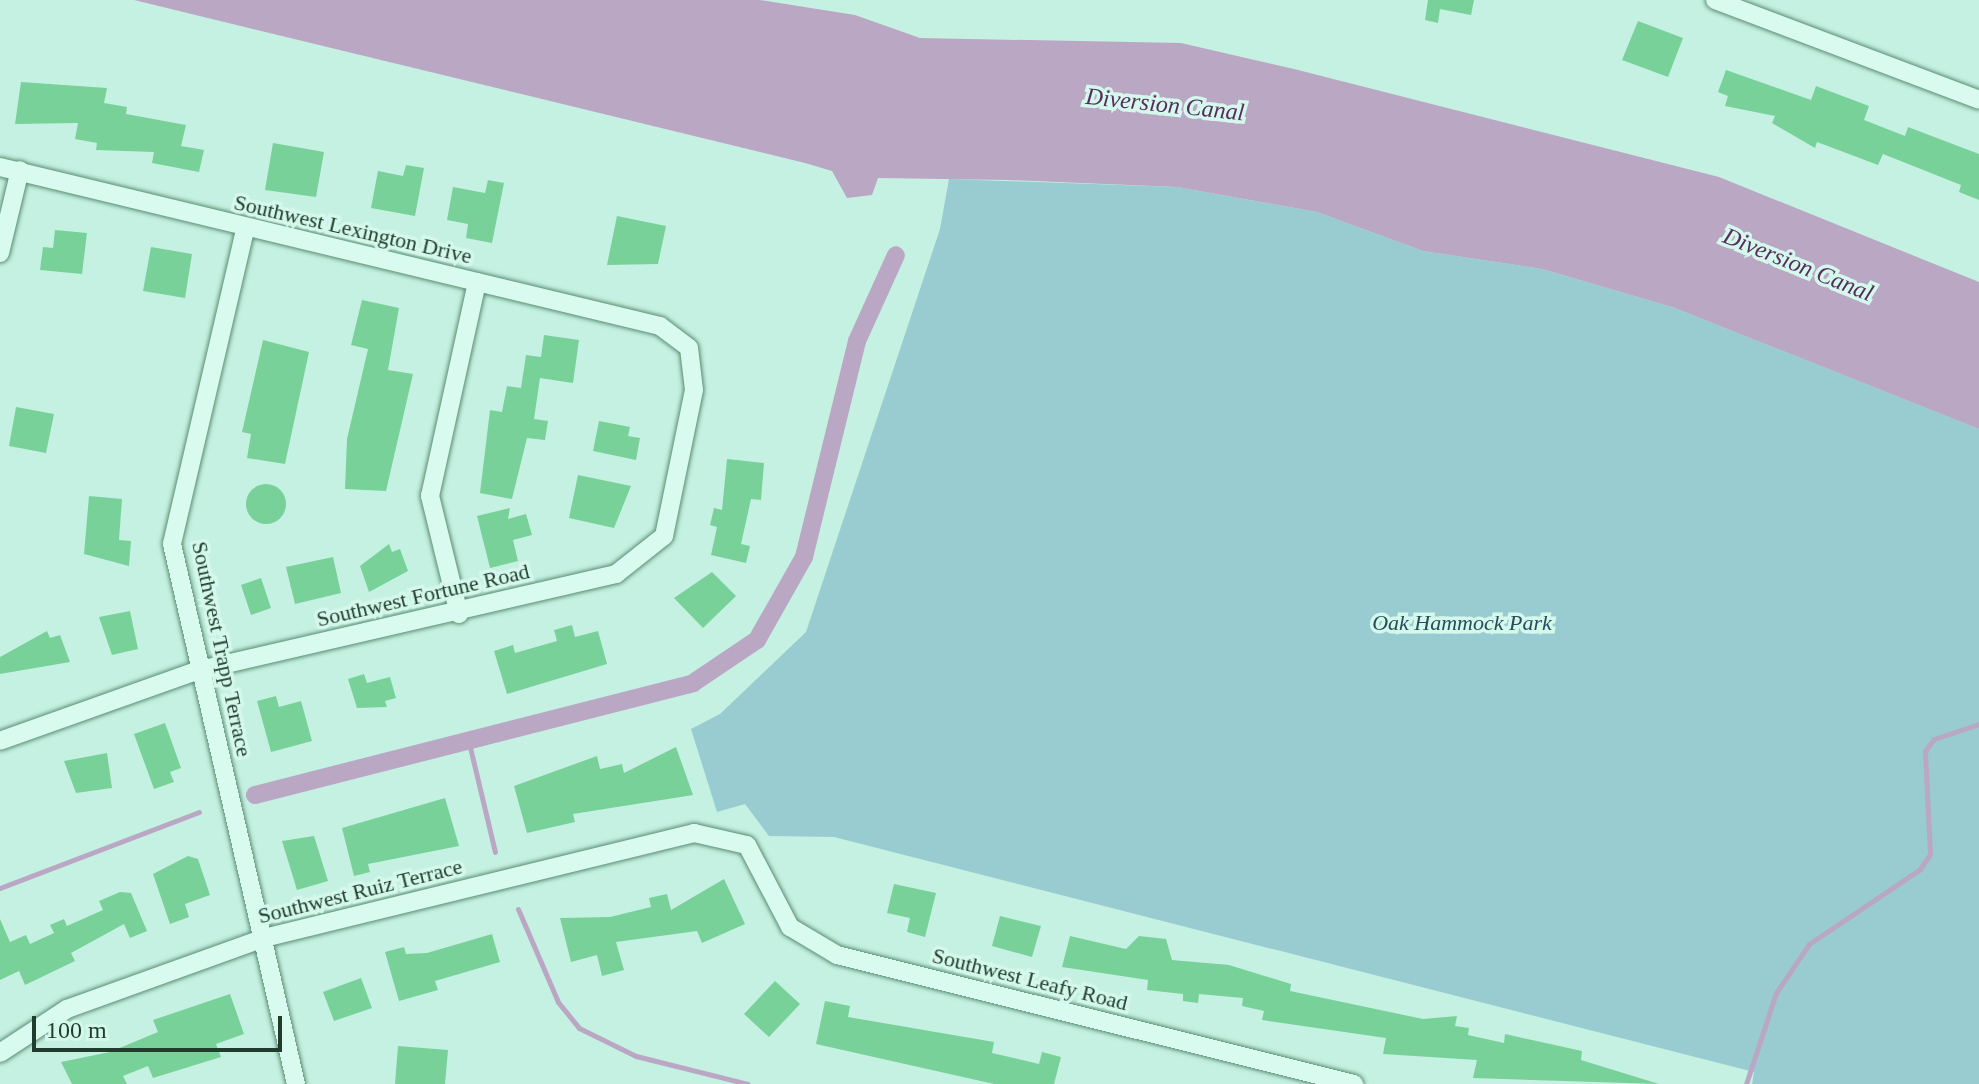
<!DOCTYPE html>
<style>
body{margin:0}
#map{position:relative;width:1979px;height:1084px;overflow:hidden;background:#c5f1e2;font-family:"Times New Roman",serif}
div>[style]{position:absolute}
.green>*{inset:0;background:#98ccd0}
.water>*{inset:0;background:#baa7c4}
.stream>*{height:5px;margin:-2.5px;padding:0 2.5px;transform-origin:2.5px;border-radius:2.5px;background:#baa7c4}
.canal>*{height:18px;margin:-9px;padding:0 9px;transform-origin:9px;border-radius:9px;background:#baa7c4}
.building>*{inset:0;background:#79d19a}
.round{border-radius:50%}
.roads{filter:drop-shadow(0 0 2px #5a8d73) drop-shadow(0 0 2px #5a8d73)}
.minor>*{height:18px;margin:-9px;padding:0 9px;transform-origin:9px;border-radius:9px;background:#d9fbef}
span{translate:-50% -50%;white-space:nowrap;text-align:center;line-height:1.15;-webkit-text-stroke:7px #d5f8ec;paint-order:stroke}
.street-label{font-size:22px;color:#1f3c2c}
.park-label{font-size:22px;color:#244f5a;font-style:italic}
.water-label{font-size:24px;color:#582d5d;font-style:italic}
.scale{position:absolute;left:32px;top:1016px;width:250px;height:36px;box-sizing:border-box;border:4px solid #1f3c2c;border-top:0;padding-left:10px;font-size:24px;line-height:28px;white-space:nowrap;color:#1f3c2c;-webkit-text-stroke:6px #d5f8ec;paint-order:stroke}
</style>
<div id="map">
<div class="green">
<div style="clip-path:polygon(949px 179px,1177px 187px,1317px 212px,1423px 251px,1542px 269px,1672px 307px,1979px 429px,1979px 1084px,1752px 1084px,1754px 1072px,834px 837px,769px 836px,745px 804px,717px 812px,691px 729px,720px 714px,806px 632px,940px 229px)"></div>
</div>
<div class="water">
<div style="clip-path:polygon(134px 0,760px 0,855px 15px,920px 38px,1181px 43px,1294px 69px,1719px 177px,1979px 282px,1979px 429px,1672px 307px,1542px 269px,1423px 251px,1317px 212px,1177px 187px,1007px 180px,878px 178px,872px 195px,847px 198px,832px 171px,805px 163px)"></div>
</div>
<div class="stream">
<div style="left:469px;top:743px;width:112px;rotate:76.6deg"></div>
<div style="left:0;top:888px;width:213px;rotate:-20.9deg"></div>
<div style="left:518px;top:909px;width:101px;rotate:66.7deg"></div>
<div style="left:558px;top:1002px;width:33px;rotate:51deg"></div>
<div style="left:579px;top:1028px;width:64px;rotate:26.2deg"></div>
<div style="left:636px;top:1056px;width:115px;rotate:14deg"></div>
<div style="left:1746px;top:1084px;width:96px;rotate:-71.8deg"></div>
<div style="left:1776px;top:993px;width:59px;rotate:-56deg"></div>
<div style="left:1809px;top:944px;width:134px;rotate:-34deg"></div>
<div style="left:1920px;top:869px;width:18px;rotate:-56deg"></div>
<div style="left:1930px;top:854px;width:103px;rotate:-92.8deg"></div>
<div style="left:1925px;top:751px;width:15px;rotate:-53deg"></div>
<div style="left:1934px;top:739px;width:47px;rotate:-18.4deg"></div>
</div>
<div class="canal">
<div style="left:255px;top:795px;width:452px;rotate:-14.3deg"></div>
<div style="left:693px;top:683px;width:77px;rotate:-33.9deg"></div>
<div style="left:757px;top:640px;width:95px;rotate:-60.5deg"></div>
<div style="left:804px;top:557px;width:222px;rotate:-76.2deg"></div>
<div style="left:857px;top:341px;width:94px;rotate:-65.6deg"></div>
</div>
<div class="building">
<div style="clip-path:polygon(1428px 0,1474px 0,1471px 15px,1440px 9px,1438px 23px,1425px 20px)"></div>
<div style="clip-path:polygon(1638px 21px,1683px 38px,1668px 77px,1622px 60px)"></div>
<div style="clip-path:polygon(1726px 70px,1811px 100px,1816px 86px,1869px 106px,1864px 120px,1905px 136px,1908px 127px,1979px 154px,1979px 200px,1959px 192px,1961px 185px,1883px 154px,1878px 165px,1817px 142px,1815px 148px,1772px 123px,1775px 116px,1725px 106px,1728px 96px,1718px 92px)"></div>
<div style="clip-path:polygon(21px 82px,107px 88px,104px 103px,127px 107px,126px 114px,186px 125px,181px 146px,204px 150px,199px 172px,152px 163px,154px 152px,96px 150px,97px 143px,75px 139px,78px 123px,15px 124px)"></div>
<div style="clip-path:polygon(273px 143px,324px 152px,316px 197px,265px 190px)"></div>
<div style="clip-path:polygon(406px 165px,424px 168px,415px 216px,371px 208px,378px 171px,403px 176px)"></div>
<div style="clip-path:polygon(488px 180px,504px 183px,492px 243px,466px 238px,468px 224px,447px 220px,453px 187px,485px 193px)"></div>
<div style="clip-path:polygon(617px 216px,666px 226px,658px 264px,607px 265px)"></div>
<div style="clip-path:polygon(55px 230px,87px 233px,82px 274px,40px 270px,43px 247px,53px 248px)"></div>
<div style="clip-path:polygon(151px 247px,192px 254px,185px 298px,143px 291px)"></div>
<div style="clip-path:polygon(362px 300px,399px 308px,388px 370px,413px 374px,386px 491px,345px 489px,347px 439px,368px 349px,351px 345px)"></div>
<div style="clip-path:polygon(544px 335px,579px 340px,573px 383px,540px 378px,534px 419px,548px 421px,545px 440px,527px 438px,512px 499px,480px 493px,490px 410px,502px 412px,507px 386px,521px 388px,526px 355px,541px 357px)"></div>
<div style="clip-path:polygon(263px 340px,309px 352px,285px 464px,247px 458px,251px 434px,242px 432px)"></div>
<div style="clip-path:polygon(16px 407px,54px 414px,46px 453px,9px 446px)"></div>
<div style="clip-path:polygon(599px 421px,630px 427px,628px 436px,640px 438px,636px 460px,593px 451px)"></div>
<div style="clip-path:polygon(727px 459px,764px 463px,761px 500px,751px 499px,741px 544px,750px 546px,746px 563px,711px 555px,717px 527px,710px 525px,714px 508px,722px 510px)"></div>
<div style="clip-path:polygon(578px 475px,631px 486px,614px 528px,569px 518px)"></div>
<div class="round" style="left:246px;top:484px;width:40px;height:40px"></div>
<div style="clip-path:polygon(89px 496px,122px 499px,119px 540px,131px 541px,129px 566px,84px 554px)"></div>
<div style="clip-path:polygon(510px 508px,508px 519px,526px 514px,532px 535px,513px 540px,518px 561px,490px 568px,477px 516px)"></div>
<div style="clip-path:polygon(389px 544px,392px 552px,400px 549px,408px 571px,369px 592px,360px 566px)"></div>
<div style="clip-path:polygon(333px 557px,341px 593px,295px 604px,286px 567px)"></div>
<div style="clip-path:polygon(712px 572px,736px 596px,703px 628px,674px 598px)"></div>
<div style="clip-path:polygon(261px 578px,271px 608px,251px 615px,241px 585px)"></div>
<div style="clip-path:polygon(130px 611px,138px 649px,112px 655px,99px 617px)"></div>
<div style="clip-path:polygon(572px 625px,575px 637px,598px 631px,607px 664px,507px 694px,494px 651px,513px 645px,515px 653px,557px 641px,554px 630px)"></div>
<div style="clip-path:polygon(47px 631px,50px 638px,60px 635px,70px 662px,0 674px,0 657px)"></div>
<div style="clip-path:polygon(364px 674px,367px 683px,390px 677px,396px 698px,385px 701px,387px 707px,357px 708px,348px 679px)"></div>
<div style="clip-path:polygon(276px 696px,279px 707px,301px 701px,312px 741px,271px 752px,257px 701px)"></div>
<div style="clip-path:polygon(165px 723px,181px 768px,170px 772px,174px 782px,154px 789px,134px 734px)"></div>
<div style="clip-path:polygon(676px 747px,693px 795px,573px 814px,575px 822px,527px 833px,514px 786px,597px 756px,600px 769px,622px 764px,624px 773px)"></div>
<div style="clip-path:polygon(107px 753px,112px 788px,76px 793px,64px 761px)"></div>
<div style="clip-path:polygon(445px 798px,459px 846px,368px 864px,370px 872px,354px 876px,342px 828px)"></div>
<div style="clip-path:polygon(314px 836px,328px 881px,297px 890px,282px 841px)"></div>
<div style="clip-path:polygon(188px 856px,198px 859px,210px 895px,185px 904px,189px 917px,170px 924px,153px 874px)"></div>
<div style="clip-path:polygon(724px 879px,745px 924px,702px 943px,697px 931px,616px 942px,624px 970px,602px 976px,597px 955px,571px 962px,560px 918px,610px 917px,651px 907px,649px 898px,667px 894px,671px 910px)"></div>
<div style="clip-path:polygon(894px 884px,936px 893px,925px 937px,907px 932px,910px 918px,887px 913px)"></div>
<div style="clip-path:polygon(120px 892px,131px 893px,147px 931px,130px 938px,124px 924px,71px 953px,75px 961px,25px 985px,19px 971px,0 980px,0 919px,10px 942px,26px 935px,30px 944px,54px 933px,50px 925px,64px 919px,67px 926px,103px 910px,99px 901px)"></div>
<div style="clip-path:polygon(1000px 916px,1041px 926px,1032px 957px,992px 946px)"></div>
<div style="clip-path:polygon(492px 934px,500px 962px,435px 981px,438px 990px,399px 1001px,385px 952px,404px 947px,406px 954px,427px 953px)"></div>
<div style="clip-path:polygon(1070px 936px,1126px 949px,1139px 936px,1166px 939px,1172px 960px,1229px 965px,1291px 984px,1290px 991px,1423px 1019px,1457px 1016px,1455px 1026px,1469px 1028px,1468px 1035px,1504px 1043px,1505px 1034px,1582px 1051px,1581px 1060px,1659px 1084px,1473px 1078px,1477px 1060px,1383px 1054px,1386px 1038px,1262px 1020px,1264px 1011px,1242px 1006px,1243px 998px,1199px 994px,1198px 1003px,1183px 1001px,1183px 994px,1147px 990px,1148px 980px,1062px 967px)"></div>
<div style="clip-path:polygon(361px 978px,372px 1008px,334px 1021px,323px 992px)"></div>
<div style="clip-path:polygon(775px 981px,800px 1004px,769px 1037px,744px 1014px)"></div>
<div style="clip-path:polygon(230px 994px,244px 1034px,216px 1044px,221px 1057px,153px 1078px,148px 1066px,123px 1076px,127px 1084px,72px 1084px,61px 1062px,110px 1052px,158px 1032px,153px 1020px)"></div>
<div style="clip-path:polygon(825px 1001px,850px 1006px,848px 1017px,994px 1042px,992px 1053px,1039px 1064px,1042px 1052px,1061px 1057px,1054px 1084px,994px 1084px,816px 1044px)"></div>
<div style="clip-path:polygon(398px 1046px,448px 1050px,445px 1084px,395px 1084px)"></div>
</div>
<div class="roads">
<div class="minor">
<div style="left:1715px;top:0;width:282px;rotate:20.7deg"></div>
<div style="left:0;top:167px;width:679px;rotate:13.54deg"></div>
<div style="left:660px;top:326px;width:36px;rotate:37deg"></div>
<div style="left:689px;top:348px;width:42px;rotate:83.2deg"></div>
<div style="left:694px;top:390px;width:149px;rotate:101.6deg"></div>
<div style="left:664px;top:536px;width:61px;rotate:141.6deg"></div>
<div style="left:616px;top:574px;width:428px;rotate:167deg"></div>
<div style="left:199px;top:670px;width:211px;rotate:160.4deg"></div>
<div style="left:245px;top:230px;width:322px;rotate:103.1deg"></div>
<div style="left:172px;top:544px;width:554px;rotate:77.07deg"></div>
<div style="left:0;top:253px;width:85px;rotate:-76.5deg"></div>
<div style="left:459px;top:614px;width:122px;rotate:-103.8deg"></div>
<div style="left:430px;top:496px;width:219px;rotate:-77.6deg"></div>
<div style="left:0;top:1053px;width:80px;rotate:-33.3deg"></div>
<div style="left:67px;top:1009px;width:209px;rotate:-19.8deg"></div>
<div style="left:264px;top:938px;width:443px;rotate:-13.7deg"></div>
<div style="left:694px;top:833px;width:54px;rotate:12.8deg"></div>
<div style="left:747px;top:845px;width:93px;rotate:62.3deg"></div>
<div style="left:790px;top:927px;width:55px;rotate:30.8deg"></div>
<div style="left:837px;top:955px;width:533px;rotate:14.01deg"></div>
</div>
</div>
<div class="street-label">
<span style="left:353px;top:229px;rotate:13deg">Southwest Lexington Drive</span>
<span style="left:423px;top:595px;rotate:-13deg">Southwest Fortune Road</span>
<span style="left:222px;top:649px;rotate:78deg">Southwest Trapp Terrace</span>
<span style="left:360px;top:891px;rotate:-14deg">Southwest Ruiz Terrace</span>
<span style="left:1030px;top:979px;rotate:14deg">Southwest Leafy Road</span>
</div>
<div class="park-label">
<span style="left:1462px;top:623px">Oak Hammock Park</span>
</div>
<div class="water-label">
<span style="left:1165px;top:105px;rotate:6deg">Diversion Canal</span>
<span style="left:1798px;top:265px;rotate:22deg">Diversion Canal</span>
</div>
<div class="scale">100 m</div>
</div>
